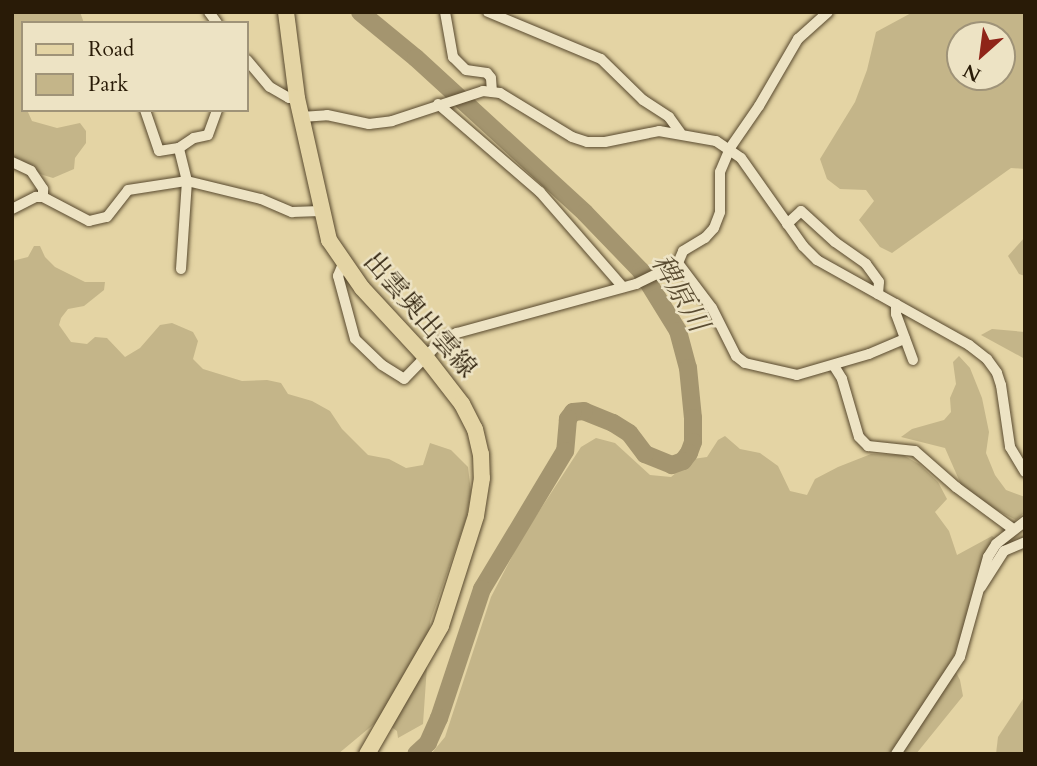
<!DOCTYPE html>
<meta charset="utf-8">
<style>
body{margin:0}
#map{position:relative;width:1037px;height:766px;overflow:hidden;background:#e4d4a4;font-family:Cardo,"Noto Serif JP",serif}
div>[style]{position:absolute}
.green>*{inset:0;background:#c4b589}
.river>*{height:18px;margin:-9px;padding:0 9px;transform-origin:9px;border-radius:9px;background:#a4956f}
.roads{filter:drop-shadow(0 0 2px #58492e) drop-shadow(0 0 2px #58492e)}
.minor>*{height:10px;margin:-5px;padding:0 5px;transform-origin:5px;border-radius:5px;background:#ede3c4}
.primary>*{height:16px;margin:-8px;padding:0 8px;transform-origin:8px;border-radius:8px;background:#e4d4a4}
span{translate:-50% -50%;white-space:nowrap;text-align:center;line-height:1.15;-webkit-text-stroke:5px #ede3c4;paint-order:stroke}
.street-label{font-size:26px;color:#291b07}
.water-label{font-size:28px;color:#5a4c31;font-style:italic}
.frame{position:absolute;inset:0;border:14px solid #291b07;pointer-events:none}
.legend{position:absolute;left:21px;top:21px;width:228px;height:91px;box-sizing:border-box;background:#ede3c4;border:2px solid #9f9378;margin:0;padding:9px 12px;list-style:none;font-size:21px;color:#291b07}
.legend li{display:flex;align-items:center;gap:14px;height:35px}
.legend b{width:35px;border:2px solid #9f9378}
.north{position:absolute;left:946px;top:21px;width:70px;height:70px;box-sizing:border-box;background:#ede3c4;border:2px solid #9f9378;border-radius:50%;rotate:208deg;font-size:19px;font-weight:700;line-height:28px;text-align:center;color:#291b07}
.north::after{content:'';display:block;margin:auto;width:24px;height:32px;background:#8f2418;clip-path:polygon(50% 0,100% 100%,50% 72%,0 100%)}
</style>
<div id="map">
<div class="green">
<div style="clip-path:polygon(12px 12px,80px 12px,84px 23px,23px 23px,23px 110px,27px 110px,32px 121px,57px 128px,80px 123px,86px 131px,86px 143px,75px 158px,74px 169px,53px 178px,40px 174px,20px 159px,12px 158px)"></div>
<div style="clip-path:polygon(evenodd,913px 12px,1025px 12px,1025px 169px,1011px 168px,892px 253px,880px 247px,859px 220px,874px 201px,866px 190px,840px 189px,827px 179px,820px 159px,855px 102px,867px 70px,876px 32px,913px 12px,1002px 35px,1002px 77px,960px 77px,960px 35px,1002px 35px)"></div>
<div style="clip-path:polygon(1025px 237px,1025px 276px,1019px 274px,1008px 256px)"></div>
<div style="clip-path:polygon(34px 246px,40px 246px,45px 257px,55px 267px,85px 282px,105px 282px,104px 290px,84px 306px,68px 309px,61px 318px,59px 325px,71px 342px,87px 344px,95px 337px,107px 338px,125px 357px,140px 348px,160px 325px,172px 323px,193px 332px,198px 341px,193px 359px,203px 369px,242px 381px,267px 380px,281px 383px,288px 394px,312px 401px,330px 411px,342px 429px,368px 455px,389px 459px,406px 468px,423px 465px,430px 443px,451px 450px,468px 467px,471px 492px,466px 519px,430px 622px,423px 724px,398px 738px,397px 731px,380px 719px,338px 754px,12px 754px,12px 261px,28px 257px)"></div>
<div style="clip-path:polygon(992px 329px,1025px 332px,1025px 359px,981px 335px)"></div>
<div style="clip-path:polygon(959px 356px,970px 368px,982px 398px,989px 432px,986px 453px,995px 475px,1006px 490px,1025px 497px,1025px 512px,1016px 520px,979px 501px,963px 489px,945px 448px,901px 437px,912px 429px,944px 420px,951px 412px,950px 398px,956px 384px,953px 362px)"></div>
<div style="clip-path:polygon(725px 436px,740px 449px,760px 453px,778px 466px,790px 491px,807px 495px,815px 479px,838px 467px,871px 454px,903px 455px,919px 464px,938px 482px,947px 499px,935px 512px,949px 531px,957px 555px,992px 536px,996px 539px,951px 663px,960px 680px,963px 696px,916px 754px,431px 754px,445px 737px,491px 597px,521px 539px,581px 447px,596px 438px,615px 443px,650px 475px,671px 477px,693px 459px,707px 457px,718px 440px)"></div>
<div style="clip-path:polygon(1025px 696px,1025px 754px,996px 754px,998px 737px)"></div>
</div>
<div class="river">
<div style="left:360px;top:12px;width:72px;rotate:39.4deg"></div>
<div style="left:416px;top:58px;width:229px;rotate:42.5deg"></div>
<div style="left:585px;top:213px;width:81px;rotate:46deg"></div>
<div style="left:641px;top:271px;width:70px;rotate:58.3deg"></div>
<div style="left:678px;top:331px;width:38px;rotate:75deg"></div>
<div style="left:688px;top:368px;width:50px;rotate:84.3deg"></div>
<div style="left:693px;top:418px;width:24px;rotate:90deg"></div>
<div style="left:693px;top:442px;width:12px;rotate:110deg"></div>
<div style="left:689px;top:453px;width:10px;rotate:127deg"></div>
<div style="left:683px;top:461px;width:12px;rotate:160deg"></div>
<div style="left:672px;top:465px;width:29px;rotate:-158deg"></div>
<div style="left:645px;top:454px;width:26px;rotate:-127deg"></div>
<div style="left:629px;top:433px;width:19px;rotate:-148deg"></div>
<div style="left:613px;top:423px;width:31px;rotate:-158deg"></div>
<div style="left:584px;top:411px;width:11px;rotate:175deg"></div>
<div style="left:573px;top:412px;width:9px;rotate:126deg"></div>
<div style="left:568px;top:419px;width:32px;rotate:95deg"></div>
<div style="left:565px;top:451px;width:161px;rotate:121deg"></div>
<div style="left:482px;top:589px;width:136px;rotate:108.4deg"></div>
<div style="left:439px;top:718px;width:27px;rotate:114deg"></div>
<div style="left:428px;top:743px;width:16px;rotate:137deg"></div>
</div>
<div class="roads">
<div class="minor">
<div style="left:209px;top:12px;width:14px;rotate:54deg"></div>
<div style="left:445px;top:12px;width:46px;rotate:79.9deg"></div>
<div style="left:453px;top:57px;width:18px;rotate:45deg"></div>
<div style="left:466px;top:70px;width:21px;rotate:8deg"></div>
<div style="left:487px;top:73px;width:6px;rotate:51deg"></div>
<div style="left:491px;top:78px;width:14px;rotate:86deg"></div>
<div style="left:488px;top:12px;width:122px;rotate:22.6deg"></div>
<div style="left:601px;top:59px;width:59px;rotate:44.3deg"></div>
<div style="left:643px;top:100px;width:31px;rotate:33deg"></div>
<div style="left:669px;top:117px;width:19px;rotate:54deg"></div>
<div style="left:247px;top:60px;width:35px;rotate:50deg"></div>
<div style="left:270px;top:87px;width:22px;rotate:30deg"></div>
<div style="left:289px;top:98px;width:8px"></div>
<div style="left:438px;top:104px;width:135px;rotate:40.8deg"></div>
<div style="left:540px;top:192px;width:126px;rotate:48.9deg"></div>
<div style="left:145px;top:110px;width:43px;rotate:71.1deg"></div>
<div style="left:159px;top:151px;width:20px;rotate:-9deg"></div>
<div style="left:301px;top:117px;width:26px;rotate:-4deg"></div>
<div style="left:327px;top:115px;width:43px;rotate:12.1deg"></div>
<div style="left:369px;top:124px;width:23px;rotate:-7deg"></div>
<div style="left:392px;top:121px;width:96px;rotate:-18.2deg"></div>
<div style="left:483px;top:91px;width:17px;rotate:7deg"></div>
<div style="left:500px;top:93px;width:84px;rotate:31.4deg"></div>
<div style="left:572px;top:137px;width:16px;rotate:18deg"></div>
<div style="left:587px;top:142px;width:18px"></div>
<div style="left:605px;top:142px;width:55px;rotate:-11.5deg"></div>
<div style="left:659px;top:131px;width:58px;rotate:10deg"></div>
<div style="left:716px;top:141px;width:30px;rotate:34deg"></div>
<div style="left:741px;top:158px;width:108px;rotate:54.8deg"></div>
<div style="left:803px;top:246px;width:20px;rotate:45deg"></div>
<div style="left:817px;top:260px;width:174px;rotate:29.2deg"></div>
<div style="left:969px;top:345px;width:23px;rotate:38deg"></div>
<div style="left:987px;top:359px;width:17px;rotate:54deg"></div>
<div style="left:997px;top:373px;width:13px;rotate:72deg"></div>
<div style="left:1001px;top:385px;width:63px;rotate:81.7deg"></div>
<div style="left:1010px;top:447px;width:29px;rotate:59deg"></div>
<div style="left:12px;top:162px;width:21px;rotate:25deg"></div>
<div style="left:31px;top:171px;width:22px;rotate:56deg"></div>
<div style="left:43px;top:189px;width:8px;rotate:90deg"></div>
<div style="left:12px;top:209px;width:27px;rotate:-27deg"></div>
<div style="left:36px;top:197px;width:7px"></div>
<div style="left:43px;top:197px;width:52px;rotate:27.6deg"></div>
<div style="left:89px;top:221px;width:18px;rotate:-13deg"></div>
<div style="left:107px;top:217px;width:34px;rotate:-52deg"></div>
<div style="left:128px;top:190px;width:60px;rotate:-8.7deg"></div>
<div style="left:187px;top:181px;width:76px;rotate:13.7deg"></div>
<div style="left:261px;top:199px;width:34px;rotate:23deg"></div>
<div style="left:292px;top:212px;width:29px;rotate:-2deg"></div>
<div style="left:787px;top:224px;width:19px;rotate:-43deg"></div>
<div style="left:801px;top:211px;width:46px;rotate:42.4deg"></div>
<div style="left:835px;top:242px;width:38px;rotate:35deg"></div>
<div style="left:866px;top:264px;width:22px;rotate:54deg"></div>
<div style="left:879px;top:282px;width:12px;rotate:95deg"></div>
<div style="left:678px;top:263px;width:56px;rotate:52.9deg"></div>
<div style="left:712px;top:308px;width:54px;rotate:63.4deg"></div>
<div style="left:736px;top:356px;width:11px;rotate:38deg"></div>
<div style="left:745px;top:363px;width:53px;rotate:13deg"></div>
<div style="left:797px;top:375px;width:75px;rotate:-16.3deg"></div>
<div style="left:869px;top:354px;width:39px;rotate:-23deg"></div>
<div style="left:343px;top:264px;width:13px;rotate:113deg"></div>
<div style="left:338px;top:276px;width:65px;rotate:74.9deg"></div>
<div style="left:355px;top:339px;width:37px;rotate:44deg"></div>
<div style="left:382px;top:365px;width:26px;rotate:32deg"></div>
<div style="left:404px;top:379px;width:53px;rotate:-45.8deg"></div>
<div style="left:441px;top:341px;width:18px;rotate:-27deg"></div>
<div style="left:457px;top:333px;width:186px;rotate:-15.3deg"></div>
<div style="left:636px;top:284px;width:41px;rotate:-25.9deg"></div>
<div style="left:673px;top:266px;width:6px;rotate:-31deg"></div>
<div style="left:678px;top:263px;width:13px;rotate:-67deg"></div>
<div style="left:683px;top:251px;width:26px;rotate:-31deg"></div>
<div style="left:705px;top:238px;width:13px;rotate:-48deg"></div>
<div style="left:714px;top:228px;width:17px;rotate:-69deg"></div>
<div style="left:720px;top:212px;width:40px;rotate:-90deg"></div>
<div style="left:720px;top:172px;width:26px;rotate:-67deg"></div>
<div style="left:730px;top:148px;width:51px;rotate:-55.4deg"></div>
<div style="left:759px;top:106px;width:78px;rotate:-59.8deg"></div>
<div style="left:798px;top:39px;width:40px;rotate:-42deg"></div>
<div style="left:181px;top:269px;width:88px;rotate:-86.1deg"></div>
<div style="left:187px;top:181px;width:34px;rotate:-104deg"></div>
<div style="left:179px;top:148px;width:18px;rotate:-34deg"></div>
<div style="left:194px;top:138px;width:14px;rotate:-12deg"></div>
<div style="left:208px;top:135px;width:27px;rotate:-70deg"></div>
<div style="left:896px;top:304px;width:10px;rotate:90deg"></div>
<div style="left:896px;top:314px;width:49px;rotate:69.7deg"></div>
<div style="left:834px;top:366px;width:15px;rotate:58deg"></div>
<div style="left:842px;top:379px;width:60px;rotate:73.7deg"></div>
<div style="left:859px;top:437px;width:13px;rotate:45deg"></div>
<div style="left:868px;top:446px;width:47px;rotate:6.1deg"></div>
<div style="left:915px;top:451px;width:55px;rotate:41.3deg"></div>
<div style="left:956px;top:487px;width:71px;rotate:36.4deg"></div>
<div style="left:981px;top:587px;width:43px;rotate:-57.4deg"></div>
<div style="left:1004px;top:551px;width:23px;rotate:-23deg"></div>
<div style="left:896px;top:754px;width:116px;rotate:-56.6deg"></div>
<div style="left:960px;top:657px;width:104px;rotate:-74.4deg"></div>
<div style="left:988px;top:557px;width:15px;rotate:-58deg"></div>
<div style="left:996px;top:544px;width:37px;rotate:-38deg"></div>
</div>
<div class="primary">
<div style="left:286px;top:12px;width:87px;rotate:82.7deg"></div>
<div style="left:297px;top:98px;width:146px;rotate:77.3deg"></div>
<div style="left:329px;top:240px;width:58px;rotate:55.5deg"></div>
<div style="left:362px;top:288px;width:91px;rotate:47.2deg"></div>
<div style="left:424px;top:355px;width:62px;rotate:52.2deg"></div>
<div style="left:462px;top:404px;width:28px;rotate:63deg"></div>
<div style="left:475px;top:429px;width:26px;rotate:77deg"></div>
<div style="left:481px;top:454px;width:24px;rotate:88deg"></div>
<div style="left:482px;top:478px;width:38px;rotate:99deg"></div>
<div style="left:476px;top:516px;width:115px;rotate:107.7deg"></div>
<div style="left:441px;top:626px;width:148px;rotate:120deg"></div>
</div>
</div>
<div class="street-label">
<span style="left:420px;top:315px;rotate:49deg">出雲奥出雲線</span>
</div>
<div class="water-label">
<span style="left:680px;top:293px;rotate:60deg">稗原川</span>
</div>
<div class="frame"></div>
<ul class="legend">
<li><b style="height:9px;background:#e4d4a4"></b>Road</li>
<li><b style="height:19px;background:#c4b589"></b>Park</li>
</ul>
<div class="north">N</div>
</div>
